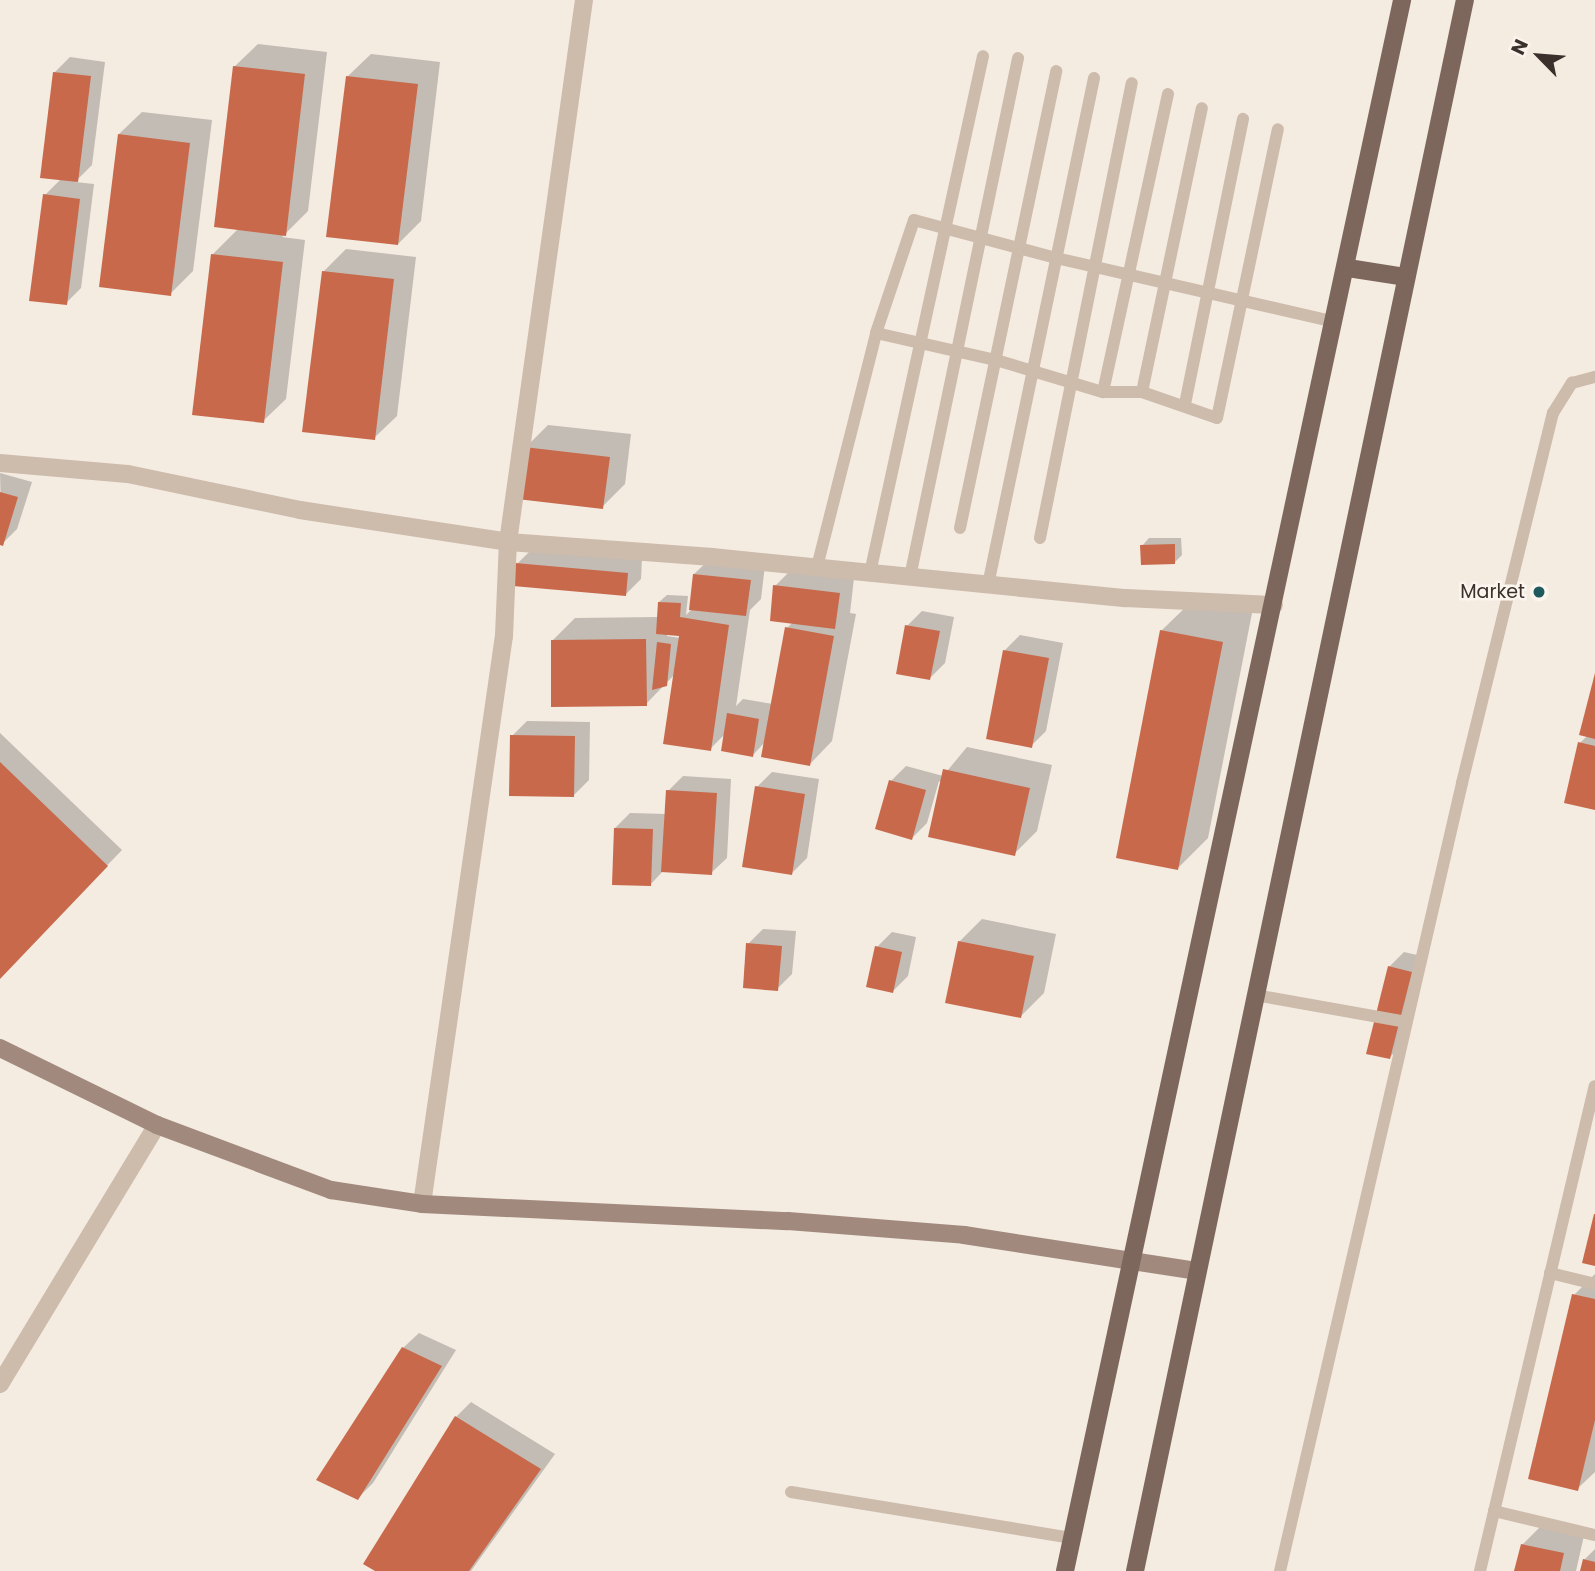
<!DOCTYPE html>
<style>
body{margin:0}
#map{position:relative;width:1595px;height:1571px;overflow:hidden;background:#f4ebe1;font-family:Poppins,sans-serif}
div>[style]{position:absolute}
.shadow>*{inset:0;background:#0003}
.building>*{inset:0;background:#c8694b}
.service>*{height:12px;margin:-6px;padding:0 6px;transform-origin:6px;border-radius:6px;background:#cdbbac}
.minor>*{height:18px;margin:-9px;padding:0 9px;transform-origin:9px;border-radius:9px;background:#cdbbac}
.secondary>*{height:18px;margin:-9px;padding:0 9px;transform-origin:9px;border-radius:9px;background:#a18a7d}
.primary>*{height:18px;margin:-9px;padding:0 9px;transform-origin:9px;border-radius:9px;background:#7d675c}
.dots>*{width:19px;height:19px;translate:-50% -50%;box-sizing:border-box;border:4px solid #fbf5ee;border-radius:50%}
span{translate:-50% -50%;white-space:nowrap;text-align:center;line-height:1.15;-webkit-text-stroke:5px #fbf5ee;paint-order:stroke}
.poi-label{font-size:19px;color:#3b302b}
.right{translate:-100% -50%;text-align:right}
.north{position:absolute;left:1504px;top:21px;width:70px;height:70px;-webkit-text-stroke:5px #fbf5ee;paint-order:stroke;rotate:295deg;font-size:19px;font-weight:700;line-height:28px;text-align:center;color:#3b302b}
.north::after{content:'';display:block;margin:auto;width:24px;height:32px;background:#3b302b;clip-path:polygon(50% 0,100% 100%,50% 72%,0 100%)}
</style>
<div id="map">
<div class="shadow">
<div style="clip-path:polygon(258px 44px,327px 52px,308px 211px,282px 237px,305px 240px,286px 399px,263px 421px,213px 254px,239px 228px,235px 66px)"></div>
<div style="clip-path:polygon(371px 54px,440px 62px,421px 221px,398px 244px,348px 76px)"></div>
<div style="clip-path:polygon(70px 57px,105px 62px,92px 165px,75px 182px,94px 184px,81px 288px,66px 303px,45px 195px,61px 179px,54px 73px)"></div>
<div style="clip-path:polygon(142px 112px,212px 120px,193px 271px,170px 294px,119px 134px)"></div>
<div style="clip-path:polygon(346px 249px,416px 257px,397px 416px,374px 438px,323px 272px)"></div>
<div style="clip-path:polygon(548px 425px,631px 434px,625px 484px,602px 507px,526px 447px)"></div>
<div style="clip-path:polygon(0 473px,32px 482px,17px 529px,2px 544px)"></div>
<div style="clip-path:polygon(1149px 538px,1181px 538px,1182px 555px,1175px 562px,1142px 546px)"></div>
<div style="clip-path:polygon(532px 549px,642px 558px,641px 579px,626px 594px,517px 564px)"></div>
<div style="clip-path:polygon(evenodd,710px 559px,765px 565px,761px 599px,750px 610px,736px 706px,743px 699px,773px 704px,787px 628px,793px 622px,775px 586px,790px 571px,854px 578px,850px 613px,856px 614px,832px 741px,810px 764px,765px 742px,753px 755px,725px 734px,710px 749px,674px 675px,646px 704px,553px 640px,575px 618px,659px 617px,659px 602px,667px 595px,688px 596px,686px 615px,693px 608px,694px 574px,710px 559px,667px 633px,680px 634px,680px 638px,667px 636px,667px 633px)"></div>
<div style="clip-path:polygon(1192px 601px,1252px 613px,1208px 838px,1178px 868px,1161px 631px)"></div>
<div style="clip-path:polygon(922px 611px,954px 617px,945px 663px,930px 678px,907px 626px)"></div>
<div style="clip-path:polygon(1020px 635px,1063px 643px,1046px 731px,1031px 746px,1005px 650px)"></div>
<div style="clip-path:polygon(1595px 676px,1595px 809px,1580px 743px,1588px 735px)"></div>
<div style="clip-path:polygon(527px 721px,590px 722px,589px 780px,574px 795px,512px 736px)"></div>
<div style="clip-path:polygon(0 733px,122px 850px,0 977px)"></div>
<div style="clip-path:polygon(967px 747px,1052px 765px,1037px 831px,1014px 854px,939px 781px,927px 823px,912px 838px,891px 781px,906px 766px,943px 776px)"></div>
<div style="clip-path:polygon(772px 772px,819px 779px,807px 858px,792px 873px,757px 787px)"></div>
<div style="clip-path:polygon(683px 776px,731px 779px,727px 858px,711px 873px,664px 870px,650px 885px,615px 828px,630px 813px,666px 814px,668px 791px)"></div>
<div style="clip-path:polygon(982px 919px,1056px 934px,1044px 993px,1021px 1016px,959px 942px)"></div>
<div style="clip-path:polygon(763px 929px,796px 931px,792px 974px,777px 989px,748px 944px)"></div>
<div style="clip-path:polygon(892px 932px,916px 937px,908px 976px,893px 991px,877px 947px)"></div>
<div style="clip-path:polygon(1404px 952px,1426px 957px,1405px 1042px,1390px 1057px,1389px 967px)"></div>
<div style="clip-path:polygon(1595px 1274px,1595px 1472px,1577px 1489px,1574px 1295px)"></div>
<div style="clip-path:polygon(419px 1333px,456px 1350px,373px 1483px,358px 1498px,403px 1348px)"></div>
<div style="clip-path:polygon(471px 1402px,555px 1454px,471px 1571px,378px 1571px,456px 1417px)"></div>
<div style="clip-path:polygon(1545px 1522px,1585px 1531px,1576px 1571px,1515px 1571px,1522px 1545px)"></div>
<div style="clip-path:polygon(1595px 1549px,1595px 1571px,1582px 1571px,1584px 1560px)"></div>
</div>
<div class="building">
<div style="clip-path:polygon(233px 66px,305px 74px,286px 236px,214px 227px)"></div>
<div style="clip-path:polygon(53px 72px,91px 76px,78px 182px,40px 178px)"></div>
<div style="clip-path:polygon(346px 76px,418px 84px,398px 245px,326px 237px)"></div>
<div style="clip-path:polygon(118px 134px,190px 143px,171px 296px,99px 287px)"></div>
<div style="clip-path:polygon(43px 194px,80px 199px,67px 305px,29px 301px)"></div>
<div style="clip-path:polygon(211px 254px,283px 262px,264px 423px,192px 415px)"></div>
<div style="clip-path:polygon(322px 271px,394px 279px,375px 440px,302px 432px)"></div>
<div style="clip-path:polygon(524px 447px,610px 457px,603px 509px,517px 499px)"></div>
<div style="clip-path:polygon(0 492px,18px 497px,3px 546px,0 545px)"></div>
<div style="clip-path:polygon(1175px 544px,1175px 564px,1141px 565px,1140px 545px)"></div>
<div style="clip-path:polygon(515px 563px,628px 573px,626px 596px,513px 586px)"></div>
<div style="clip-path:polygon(693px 574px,751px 580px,746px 616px,689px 610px)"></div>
<div style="clip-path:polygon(773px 585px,840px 593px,835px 629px,770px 621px)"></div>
<div style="clip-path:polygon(658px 602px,681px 603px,680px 617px,729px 625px,711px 751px,663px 744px,679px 636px,656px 634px)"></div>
<div style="clip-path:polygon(905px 625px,940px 631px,930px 680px,896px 674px)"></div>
<div style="clip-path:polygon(785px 627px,834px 636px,810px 766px,761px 757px)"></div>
<div style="clip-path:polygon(1160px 630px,1223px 642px,1178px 870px,1116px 858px)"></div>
<div style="clip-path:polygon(646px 639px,647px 706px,551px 707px,551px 640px)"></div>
<div style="clip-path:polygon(657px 642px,671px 644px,667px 686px,652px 690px)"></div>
<div style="clip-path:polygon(1003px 650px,1049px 658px,1032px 748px,986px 739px)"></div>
<div style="clip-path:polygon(1595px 673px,1595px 739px,1579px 735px)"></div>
<div style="clip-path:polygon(727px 713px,759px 719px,753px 757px,721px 751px)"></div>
<div style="clip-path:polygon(510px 735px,575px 736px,574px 797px,509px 796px)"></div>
<div style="clip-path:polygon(1578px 742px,1595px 746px,1595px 810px,1564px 803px)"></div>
<div style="clip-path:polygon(0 762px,108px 866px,0 979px)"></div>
<div style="clip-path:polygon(943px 769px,1030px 788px,1015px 856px,928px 837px)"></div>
<div style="clip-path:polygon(889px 780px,926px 790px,912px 840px,875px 829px)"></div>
<div style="clip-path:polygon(755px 786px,805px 794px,792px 875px,742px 867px)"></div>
<div style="clip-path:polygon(666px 790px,717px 793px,712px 875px,661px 872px)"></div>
<div style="clip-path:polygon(614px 828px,653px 829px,651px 886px,612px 885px)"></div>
<div style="clip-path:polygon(958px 941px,1034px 956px,1021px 1018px,945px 1003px)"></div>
<div style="clip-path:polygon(746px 943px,782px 946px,778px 991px,743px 988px)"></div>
<div style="clip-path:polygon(875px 946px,902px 952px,893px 993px,866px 987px)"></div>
<div style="clip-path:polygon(1388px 966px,1412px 972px,1390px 1059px,1366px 1054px)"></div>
<div style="clip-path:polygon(1594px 1214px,1595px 1214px,1595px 1266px,1582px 1263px)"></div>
<div style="clip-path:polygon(1572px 1294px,1595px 1299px,1595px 1420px,1578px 1491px,1528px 1479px)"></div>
<div style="clip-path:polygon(402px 1347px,442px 1366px,358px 1500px,316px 1480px)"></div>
<div style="clip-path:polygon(455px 1416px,541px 1469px,469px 1571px,375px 1571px,363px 1564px)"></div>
<div style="clip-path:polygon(1521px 1544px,1564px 1553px,1560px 1571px,1514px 1571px)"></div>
<div style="clip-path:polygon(1583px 1559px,1595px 1562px,1595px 1571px,1580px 1571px)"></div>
</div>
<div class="service">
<div style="left:876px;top:333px;width:123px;rotate:12.7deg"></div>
<div style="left:996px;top:360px;width:112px;rotate:16.7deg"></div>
<div style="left:1103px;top:392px;width:39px"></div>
<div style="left:1142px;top:392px;width:79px;rotate:19.1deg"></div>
<div style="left:1217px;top:418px;width:295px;rotate:-78.1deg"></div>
<div style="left:1103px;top:392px;width:305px;rotate:-77.7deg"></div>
<div style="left:1142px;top:392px;width:290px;rotate:-78.1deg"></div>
<div style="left:1185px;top:404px;width:291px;rotate:-78.5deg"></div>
<div style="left:960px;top:528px;width:467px;rotate:-78.1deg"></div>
<div style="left:1040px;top:538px;width:464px;rotate:-78.6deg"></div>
<div style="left:817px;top:567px;width:241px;rotate:-75.8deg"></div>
<div style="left:876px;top:333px;width:119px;rotate:-71.4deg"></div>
<div style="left:914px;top:220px;width:147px;rotate:15deg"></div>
<div style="left:1056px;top:258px;width:287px;rotate:12.9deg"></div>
<div style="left:870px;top:573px;width:529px;rotate:-77.67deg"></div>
<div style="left:910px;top:577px;width:530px;rotate:-78.24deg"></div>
<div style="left:988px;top:585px;width:518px;rotate:-78.19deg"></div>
<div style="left:1255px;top:995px;width:154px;rotate:10.1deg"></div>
<div style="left:1550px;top:1273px;width:46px;rotate:13.7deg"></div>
<div style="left:791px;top:1492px;width:285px;rotate:9.3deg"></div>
<div style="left:1494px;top:1511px;width:104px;rotate:13.4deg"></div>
<div style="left:1280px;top:1571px;width:809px;rotate:-76.99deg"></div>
<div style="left:1462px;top:783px;width:381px;rotate:-76.2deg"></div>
<div style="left:1553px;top:413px;width:36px;rotate:-58deg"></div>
<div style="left:1572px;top:383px;width:24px;rotate:-15deg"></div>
<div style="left:1480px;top:1571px;width:498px;rotate:-76.7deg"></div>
</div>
<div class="minor">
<div style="left:0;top:463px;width:128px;rotate:4.9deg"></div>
<div style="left:128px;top:474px;width:176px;rotate:11.8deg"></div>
<div style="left:300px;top:510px;width:210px;rotate:8.7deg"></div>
<div style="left:508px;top:542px;width:205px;rotate:4.2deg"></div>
<div style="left:712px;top:557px;width:416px;rotate:5.7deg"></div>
<div style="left:1126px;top:598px;width:148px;rotate:2.7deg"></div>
<div style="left:422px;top:1204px;width:574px;rotate:-81.79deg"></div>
<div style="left:504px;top:636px;width:94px;rotate:-87.6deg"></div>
<div style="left:508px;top:542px;width:547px;rotate:-82.02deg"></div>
<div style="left:0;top:1384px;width:303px;rotate:-58.8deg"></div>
</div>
<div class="secondary">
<div style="left:0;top:1048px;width:175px;rotate:26.1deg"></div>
<div style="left:157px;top:1125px;width:186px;rotate:20.5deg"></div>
<div style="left:331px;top:1190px;width:92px;rotate:8.7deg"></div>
<div style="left:422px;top:1204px;width:366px;rotate:2.7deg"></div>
<div style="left:788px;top:1221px;width:177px;rotate:4.5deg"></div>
<div style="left:964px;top:1235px;width:235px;rotate:8.8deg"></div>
</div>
<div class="primary">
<div style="left:1348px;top:268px;width:59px;rotate:8.8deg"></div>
<div style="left:1065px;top:1571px;width:1607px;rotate:-77.89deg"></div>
<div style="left:1135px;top:1571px;width:1605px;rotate:-78.14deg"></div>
</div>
<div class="dots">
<div style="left:1539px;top:592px;background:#1f5a5e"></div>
</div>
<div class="poi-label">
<span class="right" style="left:1525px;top:592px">Market</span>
</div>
<div class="north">N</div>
</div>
